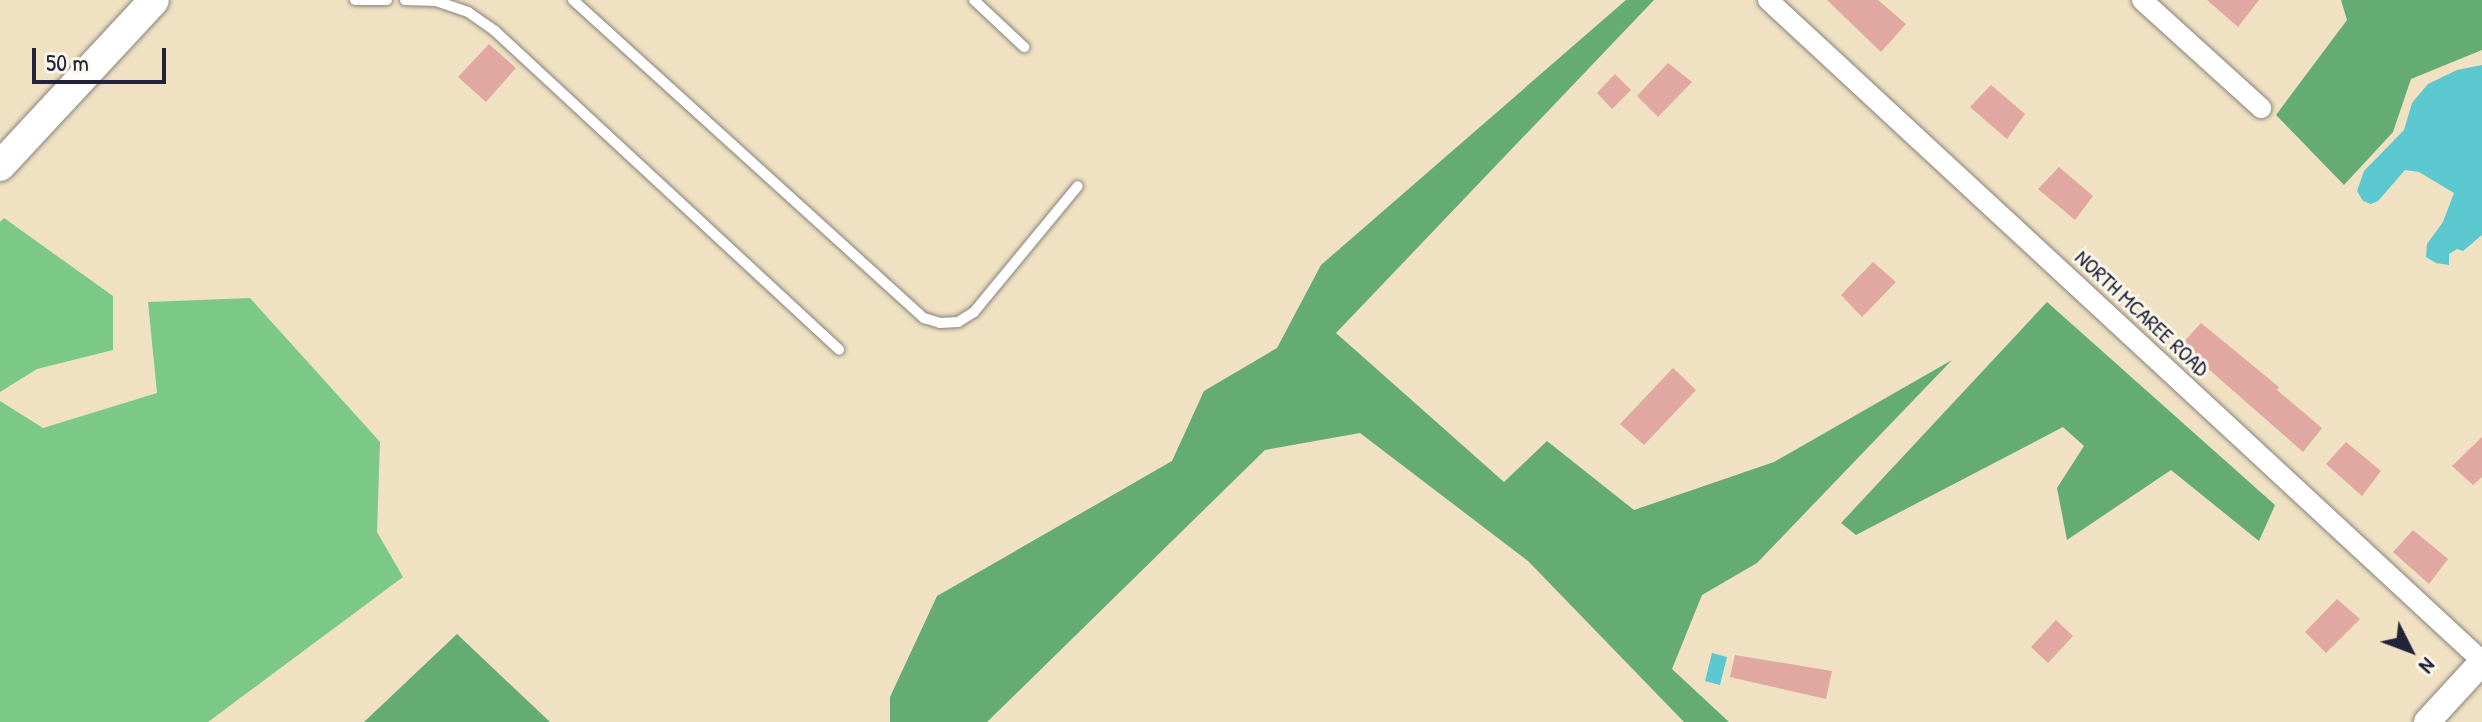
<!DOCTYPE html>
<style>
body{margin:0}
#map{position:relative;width:2482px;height:722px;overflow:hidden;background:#efe1c2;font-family:"Patrick Hand",sans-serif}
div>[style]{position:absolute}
.green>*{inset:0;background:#7bc887}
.forest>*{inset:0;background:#64ac74}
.water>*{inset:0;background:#5bc8d0}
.building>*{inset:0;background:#e0a8a0}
.roads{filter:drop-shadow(0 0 2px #88827e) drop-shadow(0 0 2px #88827e)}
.service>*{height:10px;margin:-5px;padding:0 5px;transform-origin:5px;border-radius:5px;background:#fff}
.minor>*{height:20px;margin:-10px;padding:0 10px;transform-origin:10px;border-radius:10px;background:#fff}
.tertiary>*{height:26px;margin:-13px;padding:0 13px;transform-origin:13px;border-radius:13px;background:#fff}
.secondary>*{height:30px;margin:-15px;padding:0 15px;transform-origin:15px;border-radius:15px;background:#fff}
span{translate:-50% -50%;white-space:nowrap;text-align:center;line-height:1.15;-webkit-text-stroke:6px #fbf7ec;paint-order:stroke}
.street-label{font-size:22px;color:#22223b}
.north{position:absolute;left:2370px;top:610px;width:80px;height:80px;-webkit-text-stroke:6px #fbf7ec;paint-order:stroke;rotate:132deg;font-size:22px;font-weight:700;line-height:32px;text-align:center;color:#22223b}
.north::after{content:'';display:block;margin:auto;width:28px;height:36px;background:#22223b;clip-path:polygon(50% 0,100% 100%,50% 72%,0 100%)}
.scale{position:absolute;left:32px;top:48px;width:134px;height:36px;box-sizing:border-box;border:4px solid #22223b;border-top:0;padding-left:10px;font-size:24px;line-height:28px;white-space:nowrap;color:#22223b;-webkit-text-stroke:6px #fbf7ec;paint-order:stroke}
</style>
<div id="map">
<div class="green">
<div style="clip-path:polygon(4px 218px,113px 296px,113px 350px,37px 369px,0 392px,0 222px)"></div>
<div style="clip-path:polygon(250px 298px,380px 442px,377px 532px,403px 577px,208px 722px,0 722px,0 401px,43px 428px,157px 393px,148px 302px)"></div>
</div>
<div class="forest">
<div style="clip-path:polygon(1626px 0,1654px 0,1336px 333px,1504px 482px,1547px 441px,1634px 510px,1774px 462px,1952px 360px,1757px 563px,1702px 595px,1672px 669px,1729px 722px,1684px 722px,1528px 561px,1360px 433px,1265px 450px,987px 722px,890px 722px,890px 697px,937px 596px,1172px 461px,1204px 391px,1277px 348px,1321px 265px)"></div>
<div style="clip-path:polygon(2341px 0,2482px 0,2482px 50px,2411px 79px,2393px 132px,2344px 185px,2276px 115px,2347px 20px)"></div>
<div style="clip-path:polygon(2047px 302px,2275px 505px,2259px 541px,2171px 470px,2067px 540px,2057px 488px,2084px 446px,2063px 427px,1856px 535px,1841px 523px)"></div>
<div style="clip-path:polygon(457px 634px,550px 722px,364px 722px)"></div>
</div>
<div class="water">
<div style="clip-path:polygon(2482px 65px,2482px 235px,2463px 251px,2457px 249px,2449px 254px,2449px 265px,2436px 263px,2426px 257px,2427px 244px,2443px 222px,2454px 193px,2419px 172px,2405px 170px,2378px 201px,2371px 204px,2363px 201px,2357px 191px,2364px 171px,2404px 130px,2412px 103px,2428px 84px,2457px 70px)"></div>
<div style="clip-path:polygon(1712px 653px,1727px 657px,1720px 685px,1705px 681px)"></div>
</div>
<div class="building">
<div style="clip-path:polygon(1827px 0,1878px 0,1906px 24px,1881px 52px)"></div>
<div style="clip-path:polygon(2207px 0,2259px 0,2238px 27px)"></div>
<div style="clip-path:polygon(489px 44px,516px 68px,486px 102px,458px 77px)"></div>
<div style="clip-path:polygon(1668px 63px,1692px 82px,1658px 117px,1637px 96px)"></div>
<div style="clip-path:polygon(1615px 74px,1631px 90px,1612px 109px,1597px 93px)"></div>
<div style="clip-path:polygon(1991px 85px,2025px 114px,2007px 139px,1970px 107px)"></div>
<div style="clip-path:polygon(2059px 167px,2093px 196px,2075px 220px,2038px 189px)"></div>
<div style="clip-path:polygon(1873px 262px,1896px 282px,1862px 317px,1841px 295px)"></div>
<div style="clip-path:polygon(2201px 323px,2279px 387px,2277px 390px,2322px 428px,2303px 452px,2181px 345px)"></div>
<div style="clip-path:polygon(1673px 368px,1696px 390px,1644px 445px,1620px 424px)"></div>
<div style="clip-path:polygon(2482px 437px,2482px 477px,2473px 485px,2452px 466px)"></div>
<div style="clip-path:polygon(2346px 442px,2381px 471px,2362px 496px,2326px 464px)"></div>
<div style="clip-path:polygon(2413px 530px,2448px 559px,2429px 584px,2393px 552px)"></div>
<div style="clip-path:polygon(2337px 599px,2360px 619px,2326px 653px,2305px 632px)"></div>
<div style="clip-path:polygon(2056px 620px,2073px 636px,2048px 663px,2031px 647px)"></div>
<div style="clip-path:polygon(1735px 655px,1832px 671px,1826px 699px,1730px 677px)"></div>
</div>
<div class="roads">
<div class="service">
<div style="left:355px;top:0;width:32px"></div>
<div style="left:405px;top:0;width:31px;rotate:2deg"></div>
<div style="left:436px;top:1px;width:34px;rotate:19deg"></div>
<div style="left:468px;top:12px;width:33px;rotate:35deg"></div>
<div style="left:495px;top:31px;width:469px;rotate:42.8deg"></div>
<div style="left:573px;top:0;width:474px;rotate:42.2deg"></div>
<div style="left:924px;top:318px;width:17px;rotate:17deg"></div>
<div style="left:940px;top:323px;width:18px;rotate:-3deg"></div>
<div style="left:958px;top:322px;width:19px;rotate:-32deg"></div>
<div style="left:974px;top:312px;width:163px;rotate:-50.5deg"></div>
<div style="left:974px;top:0;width:69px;rotate:43.2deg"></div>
</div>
<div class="minor">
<div style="left:1768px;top:0;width:973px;rotate:42.79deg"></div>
<div style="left:2142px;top:0;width:161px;rotate:42.2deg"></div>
</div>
<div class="tertiary">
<div style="left:2427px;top:722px;width:81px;rotate:-47.5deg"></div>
</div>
<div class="secondary">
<div style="left:0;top:166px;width:226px;rotate:-47.1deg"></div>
</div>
</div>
<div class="street-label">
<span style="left:2142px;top:313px;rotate:43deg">NORTH MCAREE ROAD</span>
</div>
<div class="north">N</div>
<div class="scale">50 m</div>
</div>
